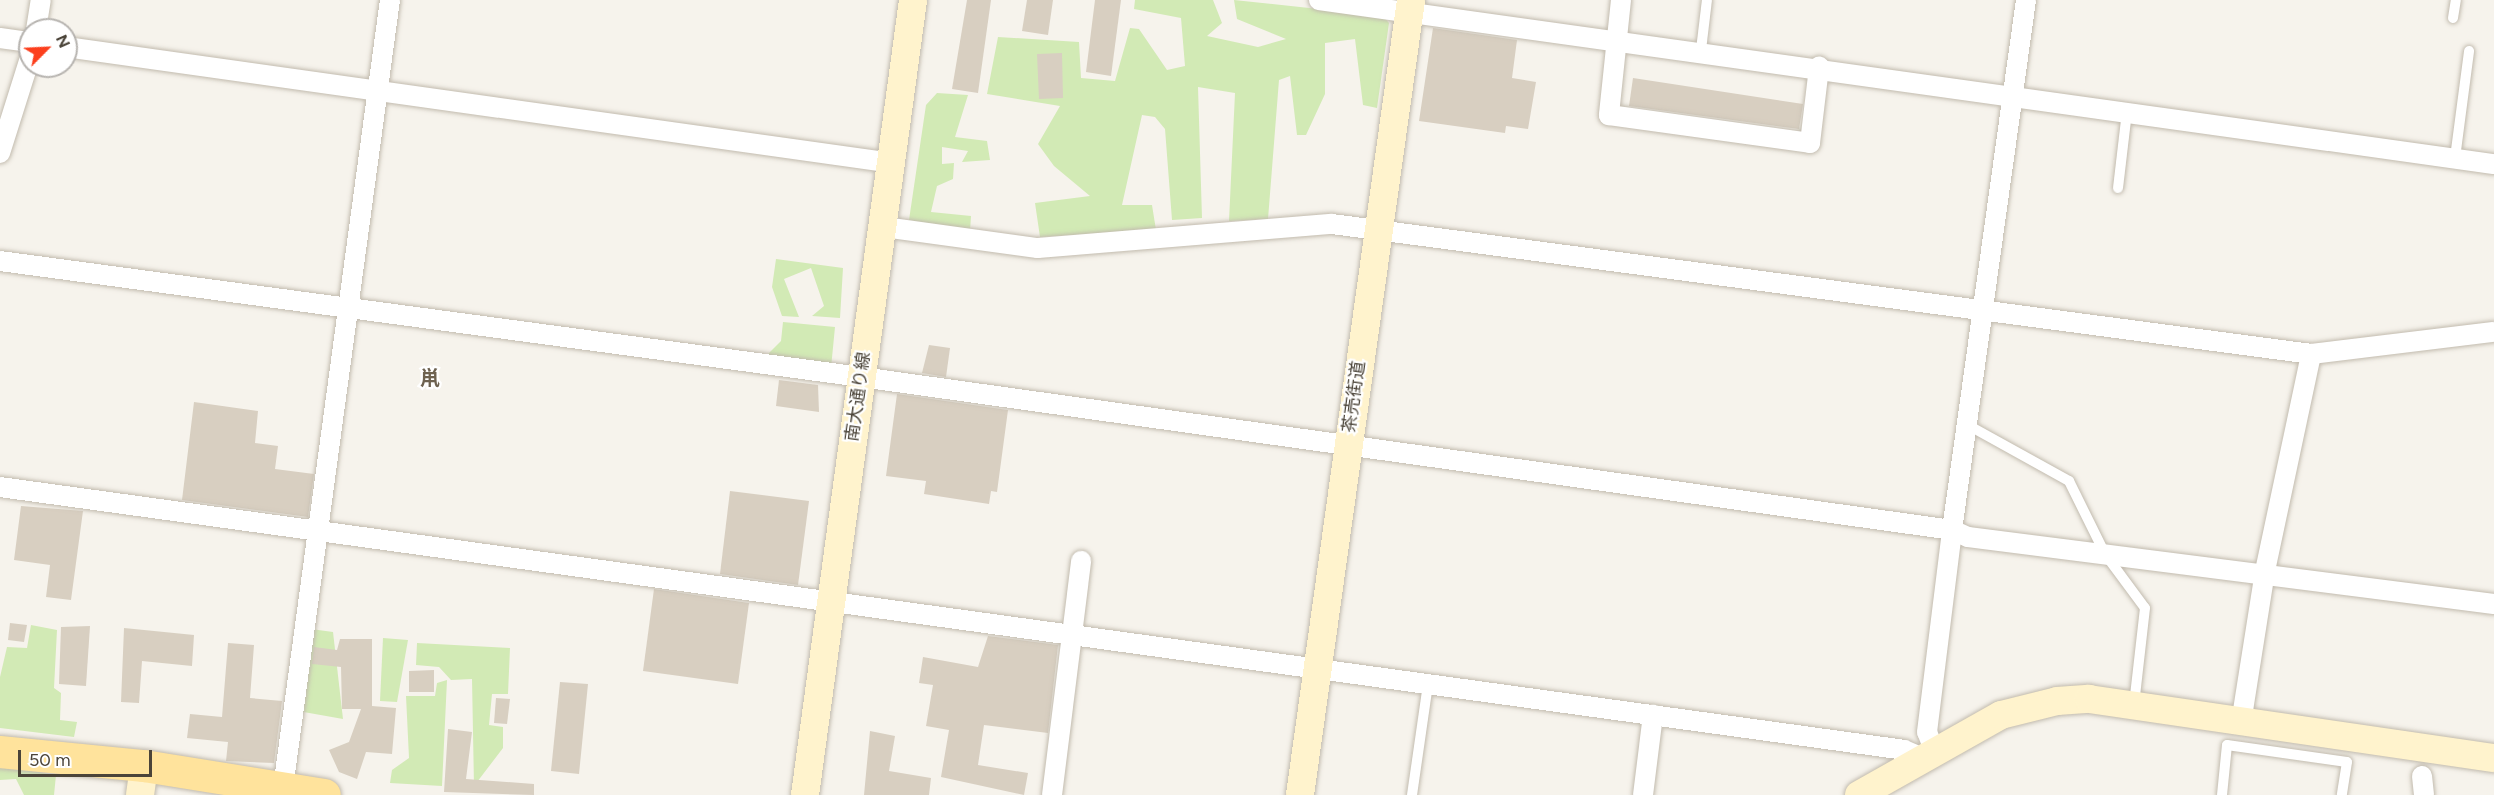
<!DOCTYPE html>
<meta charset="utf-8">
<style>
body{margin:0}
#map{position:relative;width:2494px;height:795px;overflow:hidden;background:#f6f3ec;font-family:Figtree,"Noto Sans JP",sans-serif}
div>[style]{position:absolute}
.green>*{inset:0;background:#d2eab5}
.building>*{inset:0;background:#d8cfc1}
.roads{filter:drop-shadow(0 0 2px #c2bbae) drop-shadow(0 0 2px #c2bbae)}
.lane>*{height:10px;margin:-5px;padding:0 5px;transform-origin:5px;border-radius:5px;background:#fff}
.street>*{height:20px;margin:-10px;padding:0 10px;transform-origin:10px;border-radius:10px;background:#fff}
.secondary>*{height:28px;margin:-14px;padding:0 14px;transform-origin:14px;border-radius:14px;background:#fff3cd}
.primary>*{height:32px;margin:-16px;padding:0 16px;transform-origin:16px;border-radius:16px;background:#ffe39c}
span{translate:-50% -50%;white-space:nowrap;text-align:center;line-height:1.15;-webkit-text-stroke:4.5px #fff;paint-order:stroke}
.street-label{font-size:18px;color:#4b4439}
.neighbourhood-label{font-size:20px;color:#6e6250;font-weight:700}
.north{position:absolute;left:18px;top:18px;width:60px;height:60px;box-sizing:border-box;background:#fff;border:2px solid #b7b4b0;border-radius:50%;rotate:66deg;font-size:16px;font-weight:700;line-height:24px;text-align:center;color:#4b4439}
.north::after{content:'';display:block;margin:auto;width:21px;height:27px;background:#fc3f1d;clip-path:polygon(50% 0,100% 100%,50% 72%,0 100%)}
.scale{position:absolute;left:18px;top:750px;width:134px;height:27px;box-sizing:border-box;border:3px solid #4b4439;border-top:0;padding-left:8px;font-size:18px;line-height:21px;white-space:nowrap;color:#4b4439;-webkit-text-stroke:4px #fff;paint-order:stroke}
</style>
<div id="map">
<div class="green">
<div style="clip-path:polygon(1135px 0,1213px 0,1222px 23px,1207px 36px,1258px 47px,1286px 39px,1237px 19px,1234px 0,1383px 16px,1389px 23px,1377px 108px,1363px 105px,1355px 39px,1325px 43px,1325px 94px,1306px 135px,1297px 135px,1290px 76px,1279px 80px,1268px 219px,1229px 221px,1235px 93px,1198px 87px,1202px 218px,1172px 220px,1165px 129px,1155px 117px,1142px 115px,1122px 205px,1152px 205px,1156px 230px,1040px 237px,1035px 203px,1090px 196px,1054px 166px,1038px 144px,1060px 106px,987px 94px,998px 37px,1079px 42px,1081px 78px,1115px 81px,1130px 28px,1139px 29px,1167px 70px,1185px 66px,1181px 18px,1134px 9px)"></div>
<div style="clip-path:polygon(937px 93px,968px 95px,955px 137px,987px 141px,990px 160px,962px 162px,968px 151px,942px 147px,942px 164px,954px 163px,953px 179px,937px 186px,931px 212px,971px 216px,970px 231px,909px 220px,926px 105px)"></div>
<div style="clip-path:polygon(776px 259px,843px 268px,840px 318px,812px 316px,824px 306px,811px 268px,784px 279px,799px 317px,782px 316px,772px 287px)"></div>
<div style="clip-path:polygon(783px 322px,835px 327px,831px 368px,764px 358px,781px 341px)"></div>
<div style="clip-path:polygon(31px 625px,57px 630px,54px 688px,61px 693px,60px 720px,77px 722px,74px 737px,0 728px,0 677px,7px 647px,27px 648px)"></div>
<div style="clip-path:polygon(311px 629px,333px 632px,343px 719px,298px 711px)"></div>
<div style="clip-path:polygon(383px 638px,408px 640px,397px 702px,380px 701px)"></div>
<div style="clip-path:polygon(417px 643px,510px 648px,508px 694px,492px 694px,489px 725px,503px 727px,503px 748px,474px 786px,472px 679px,451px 680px,439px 667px,416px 665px)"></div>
<div style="clip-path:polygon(447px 680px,442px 786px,390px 783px,392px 770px,409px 758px,406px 696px,435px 696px,437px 683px)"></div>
<div style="clip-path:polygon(0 766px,56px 775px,54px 795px,24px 795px,16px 779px,0 780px)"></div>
</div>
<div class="building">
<div style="clip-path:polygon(967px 0,991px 0,978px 93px,952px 89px)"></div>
<div style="clip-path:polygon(1027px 0,1053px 0,1048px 35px,1022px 31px)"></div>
<div style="clip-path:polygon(1095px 0,1121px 0,1111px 76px,1086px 72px)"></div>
<div style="clip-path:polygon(1433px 28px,1517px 40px,1512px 78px,1536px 82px,1528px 129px,1506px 126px,1505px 133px,1419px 121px)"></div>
<div style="clip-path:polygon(1062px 53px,1063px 98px,1039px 99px,1037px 54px)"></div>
<div style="clip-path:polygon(1633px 78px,1803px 104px,1799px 129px,1629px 106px)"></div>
<div style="clip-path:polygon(929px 345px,950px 348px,946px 377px,922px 373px)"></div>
<div style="clip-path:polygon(779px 380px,818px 385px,819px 412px,776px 406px)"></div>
<div style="clip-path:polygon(897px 394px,1008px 410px,997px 492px,991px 491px,989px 504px,924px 494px,926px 481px,886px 476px)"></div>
<div style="clip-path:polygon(194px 402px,258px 411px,255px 443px,278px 446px,275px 469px,314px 474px,308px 517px,182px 500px)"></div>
<div style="clip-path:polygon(730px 491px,809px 501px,798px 585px,720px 574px)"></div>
<div style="clip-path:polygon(21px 506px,83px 511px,71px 600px,46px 597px,50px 565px,14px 560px)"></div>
<div style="clip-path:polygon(654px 589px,749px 603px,738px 684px,643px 671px)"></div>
<div style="clip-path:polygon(10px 623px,27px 625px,24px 642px,8px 640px)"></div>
<div style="clip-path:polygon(90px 626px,86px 686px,59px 684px,61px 627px)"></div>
<div style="clip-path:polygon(124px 628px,194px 635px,192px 666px,142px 661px,139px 703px,121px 702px)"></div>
<div style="clip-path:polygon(988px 636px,1058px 645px,1048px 733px,984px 725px,978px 765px,1028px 773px,1024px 795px,941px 777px,949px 730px,926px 726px,933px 685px,919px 683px,923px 657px,978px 667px)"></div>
<div style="clip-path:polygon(340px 639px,372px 639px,372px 706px,396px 708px,392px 754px,366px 752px,357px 779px,339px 772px,329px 750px,349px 742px,361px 709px,342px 709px,341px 667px,312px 664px,314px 647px,337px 650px)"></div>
<div style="clip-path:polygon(228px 643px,254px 645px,250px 698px,282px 701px,274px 763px,226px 761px,228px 742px,187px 738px,190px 714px,222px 717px)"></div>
<div style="clip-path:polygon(434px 670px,434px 692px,409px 692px,409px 671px)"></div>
<div style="clip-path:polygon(560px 682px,588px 684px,579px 774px,551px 771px)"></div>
<div style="clip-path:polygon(496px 698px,510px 699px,507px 724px,494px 723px)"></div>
<div style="clip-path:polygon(448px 729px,472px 732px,466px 779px,534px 784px,534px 795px,444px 792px)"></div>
<div style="clip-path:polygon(870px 731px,895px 736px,889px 771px,931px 778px,929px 795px,864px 795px)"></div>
</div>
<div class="roads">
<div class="lane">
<div style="left:2453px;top:18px;width:18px;rotate:-81deg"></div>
<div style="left:1701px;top:50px;width:50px;rotate:-83.2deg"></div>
<div style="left:2455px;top:158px;width:108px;rotate:-82.5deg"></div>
<div style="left:2118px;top:188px;width:78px;rotate:-83.3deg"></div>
<div style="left:1966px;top:424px;width:118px;rotate:29deg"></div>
<div style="left:2069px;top:481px;width:81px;rotate:63.7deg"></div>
<div style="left:2105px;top:554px;width:67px;rotate:53.5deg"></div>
<div style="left:2145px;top:608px;width:97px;rotate:96.5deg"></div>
<div style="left:1412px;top:795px;width:112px;rotate:-81.8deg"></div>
<div style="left:2222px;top:795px;width:50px;rotate:-84.3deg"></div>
<div style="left:2227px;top:745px;width:121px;rotate:8.1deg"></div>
<div style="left:2347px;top:762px;width:33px;rotate:99deg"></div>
</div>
<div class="street">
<div style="left:1319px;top:0;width:1186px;rotate:7.95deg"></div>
<div style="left:1621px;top:0;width:116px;rotate:96deg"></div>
<div style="left:1609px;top:115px;width:203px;rotate:7.9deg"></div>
<div style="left:1810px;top:143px;width:77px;rotate:-83.2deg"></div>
<div style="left:36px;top:30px;width:30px;rotate:-81deg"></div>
<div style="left:0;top:38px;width:30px;rotate:8deg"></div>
<div style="left:66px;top:47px;width:834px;rotate:7.99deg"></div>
<div style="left:0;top:153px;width:100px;rotate:-72.5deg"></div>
<div style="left:884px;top:227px;width:155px;rotate:7.8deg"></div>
<div style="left:1038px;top:248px;width:295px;rotate:-4.7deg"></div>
<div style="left:1332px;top:224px;width:988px;rotate:7.56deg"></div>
<div style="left:2311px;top:354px;width:184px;rotate:-6.9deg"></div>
<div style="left:0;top:261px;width:869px;rotate:7.67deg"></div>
<div style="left:861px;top:377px;width:1102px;rotate:7.98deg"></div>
<div style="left:1952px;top:530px;width:17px;rotate:24deg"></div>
<div style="left:1968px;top:537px;width:530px;rotate:7.26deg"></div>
<div style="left:0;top:487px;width:1922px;rotate:7.86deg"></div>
<div style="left:1904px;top:750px;width:21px;rotate:23deg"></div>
<div style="left:2241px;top:723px;width:154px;rotate:-81deg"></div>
<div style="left:2265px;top:571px;width:222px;rotate:-78deg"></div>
<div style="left:1934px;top:750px;width:19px;rotate:-111deg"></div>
<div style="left:1927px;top:732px;width:204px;rotate:-82.9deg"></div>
<div style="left:1952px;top:530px;width:535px;rotate:-82.05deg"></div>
<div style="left:2422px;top:776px;width:19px;rotate:84deg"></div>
<div style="left:283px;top:788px;width:795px;rotate:-82.27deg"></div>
<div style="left:1052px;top:795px;width:236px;rotate:-82.9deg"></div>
<div style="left:1643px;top:795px;width:81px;rotate:-82.9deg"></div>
</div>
<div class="secondary">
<div style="left:140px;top:795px;width:29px;rotate:-82deg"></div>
<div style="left:805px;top:795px;width:802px;rotate:-82.26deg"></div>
<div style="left:1300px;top:795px;width:803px;rotate:-82.05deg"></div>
<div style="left:1859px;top:795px;width:163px;rotate:-29.4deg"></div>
<div style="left:2001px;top:715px;width:58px;rotate:-14deg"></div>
<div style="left:2057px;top:701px;width:32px;rotate:-4deg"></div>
<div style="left:2089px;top:699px;width:409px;rotate:8.3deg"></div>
</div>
<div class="primary">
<div style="left:0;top:752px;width:145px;rotate:5.6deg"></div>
<div style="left:144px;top:766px;width:183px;rotate:9.1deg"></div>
</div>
</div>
<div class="street-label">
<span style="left:858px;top:397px;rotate:-82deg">南大通り線</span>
<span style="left:1354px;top:397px;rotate:-82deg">茶売街道</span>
</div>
<div class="neighbourhood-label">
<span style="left:430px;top:378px">鼡</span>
</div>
<div class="north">N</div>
<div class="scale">50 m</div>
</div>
